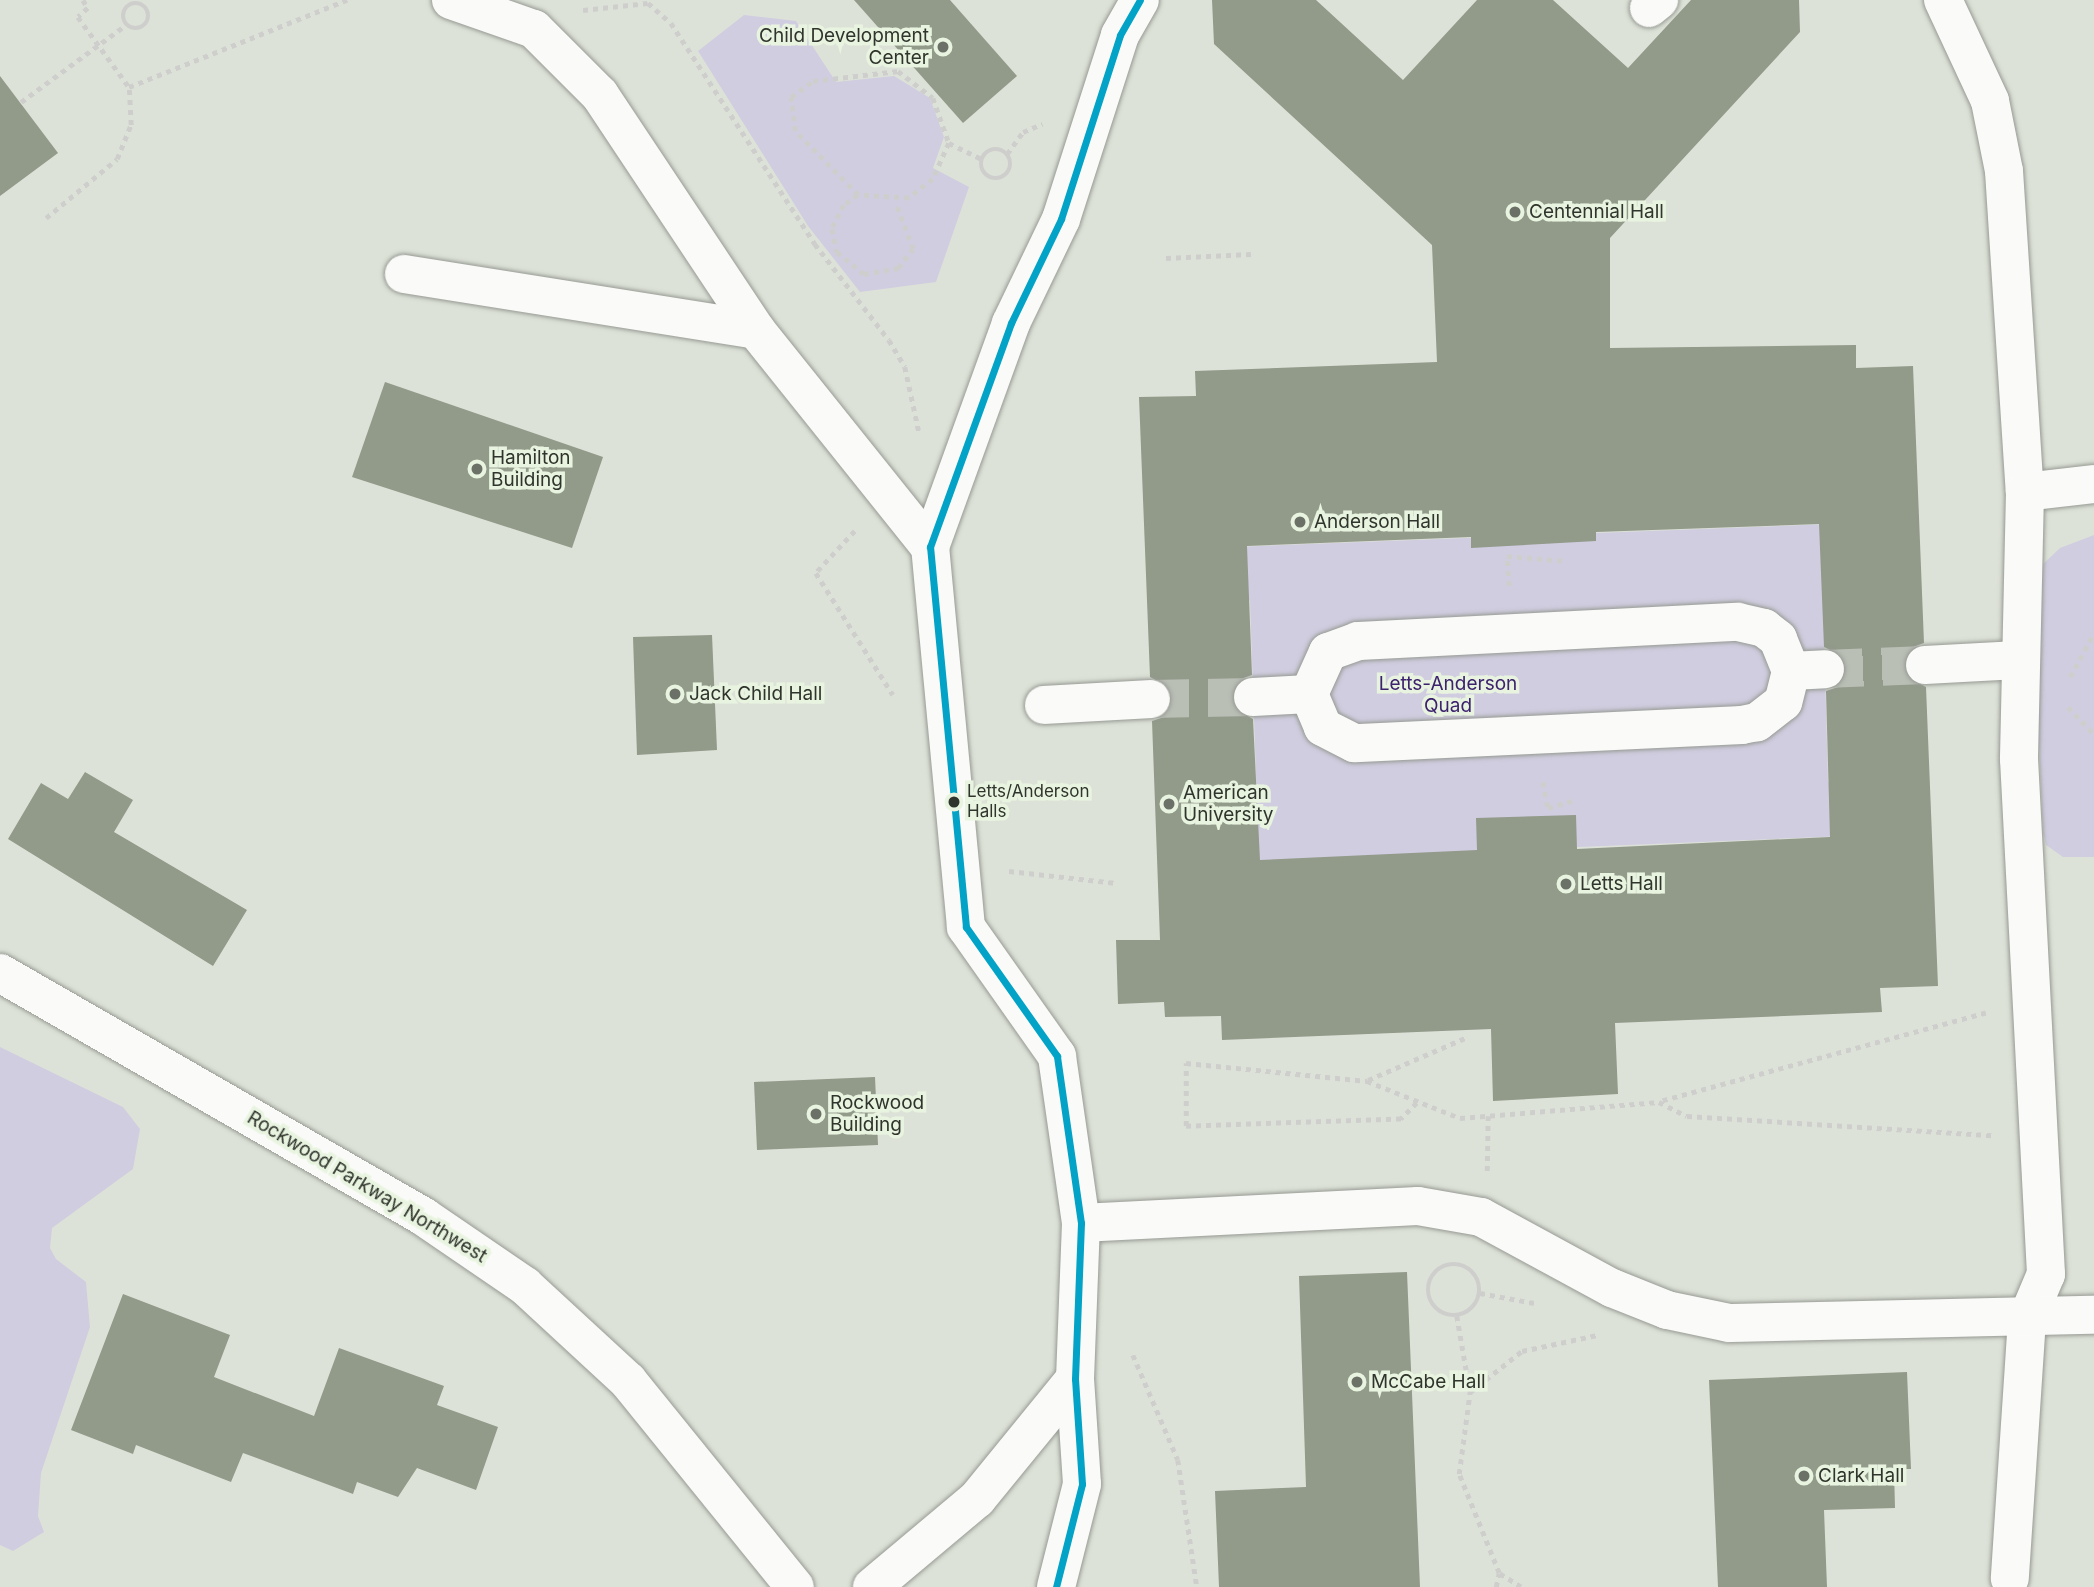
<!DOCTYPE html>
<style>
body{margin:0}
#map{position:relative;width:2094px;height:1587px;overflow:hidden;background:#dde2d8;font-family:Inter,sans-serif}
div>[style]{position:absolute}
.green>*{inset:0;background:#d0cde0}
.building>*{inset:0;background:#929a8a}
.minor-tunnel>*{height:38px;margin-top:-19px;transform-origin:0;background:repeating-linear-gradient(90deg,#babfb6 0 38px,transparent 0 57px)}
.path>*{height:4.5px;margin-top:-2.25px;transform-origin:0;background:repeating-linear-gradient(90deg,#cecfcd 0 5px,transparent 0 10px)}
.path>.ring{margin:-2.25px;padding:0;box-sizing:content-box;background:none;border:4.5px solid #cecfcd;border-radius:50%}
.roads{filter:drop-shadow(0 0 2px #969a93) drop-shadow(0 0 2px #969a93)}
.minor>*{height:38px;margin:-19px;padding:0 19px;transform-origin:19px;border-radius:19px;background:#fafbf9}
.bus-1>*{height:7px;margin:-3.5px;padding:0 3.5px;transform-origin:3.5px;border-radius:3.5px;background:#02a3c6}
.dots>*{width:19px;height:19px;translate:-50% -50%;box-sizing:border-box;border:4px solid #e9f4e0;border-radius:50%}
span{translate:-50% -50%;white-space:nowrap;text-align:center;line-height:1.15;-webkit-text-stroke:7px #e9f4e0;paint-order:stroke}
.bus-label{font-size:17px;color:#2f342c}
.left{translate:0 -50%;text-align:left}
.poi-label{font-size:19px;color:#2f342c}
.right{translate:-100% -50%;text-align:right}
.park-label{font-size:19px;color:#3d226d}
.street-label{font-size:19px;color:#2f342c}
</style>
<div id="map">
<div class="green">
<div style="clip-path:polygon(744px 15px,796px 21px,836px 82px,894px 76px,930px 98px,944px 137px,933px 168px,969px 187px,936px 282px,860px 292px,808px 226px,698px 51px)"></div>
<div style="clip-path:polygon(1855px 523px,1824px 636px,1828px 781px,1869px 835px,1220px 862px,1257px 804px,1250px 601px,1208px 548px)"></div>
<div style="clip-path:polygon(2094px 535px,2094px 857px,2063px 857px,2046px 845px,2043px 832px,2032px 589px,2041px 566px,2060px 548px)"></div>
<div style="clip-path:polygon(0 1047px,123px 1107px,140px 1129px,133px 1169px,52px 1228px,50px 1248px,56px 1259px,86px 1282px,90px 1327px,41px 1473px,38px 1516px,44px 1532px,13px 1551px,0 1545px)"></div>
</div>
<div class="building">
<div style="clip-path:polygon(854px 0,950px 0,1017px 76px,963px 123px)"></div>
<div style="clip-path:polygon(evenodd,1212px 0,1316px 0,1403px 80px,1477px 0,1553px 0,1628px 68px,1691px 0,1799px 0,1800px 32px,1610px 238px,1610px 348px,1856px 345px,1856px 368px,1913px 366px,1924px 643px,1913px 647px,1903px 665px,1907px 677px,1926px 687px,1938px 986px,1880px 988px,1882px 1012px,1615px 1023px,1618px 1094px,1493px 1101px,1491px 1029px,1222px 1040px,1221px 1016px,1165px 1017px,1164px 1002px,1118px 1004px,1116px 940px,1160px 940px,1152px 721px,1164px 717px,1173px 698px,1169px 687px,1150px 677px,1139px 397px,1196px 396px,1195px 371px,1437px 362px,1432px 245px,1214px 44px,1212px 0,1819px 524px,1824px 647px,1843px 656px,1847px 668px,1838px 687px,1826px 691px,1830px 837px,1577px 849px,1576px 815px,1476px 818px,1477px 850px,1260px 860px,1253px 719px,1235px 709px,1231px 697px,1241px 679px,1252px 675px,1247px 546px,1471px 537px,1471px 548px,1596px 541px,1596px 532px,1819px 524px)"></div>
<div style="clip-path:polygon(0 76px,58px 153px,0 196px)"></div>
<div style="clip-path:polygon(385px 382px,603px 457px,572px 548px,352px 477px)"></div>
<div style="clip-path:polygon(712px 635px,717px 750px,637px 755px,633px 637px)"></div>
<div style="clip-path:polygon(85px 772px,133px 800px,114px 832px,247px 910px,213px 966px,8px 839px,41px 783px,68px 799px)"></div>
<div style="clip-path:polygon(875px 1077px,878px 1145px,757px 1150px,754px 1082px)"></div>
<div style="clip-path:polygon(1407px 1272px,1420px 1587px,1219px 1587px,1215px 1491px,1306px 1487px,1299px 1276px)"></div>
<div style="clip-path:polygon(123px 1294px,230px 1335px,214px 1377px,314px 1416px,339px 1348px,444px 1386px,437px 1405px,498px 1427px,476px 1490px,417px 1468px,398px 1497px,357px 1482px,353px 1494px,243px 1453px,231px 1482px,136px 1445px,133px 1454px,71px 1430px)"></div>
<div style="clip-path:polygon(1907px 1372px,1911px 1469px,1894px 1469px,1895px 1508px,1824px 1510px,1827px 1587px,1718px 1587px,1709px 1380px)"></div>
</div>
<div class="minor-tunnel">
<div style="left:1825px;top:669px;width:100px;rotate:-2.3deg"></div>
<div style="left:1151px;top:699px;width:102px;rotate:-1.1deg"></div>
</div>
<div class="path">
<div style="left:83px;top:0;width:9px;rotate:58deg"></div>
<div style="left:88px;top:8px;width:13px;rotate:138deg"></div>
<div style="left:78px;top:17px;width:87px;rotate:53.9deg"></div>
<div style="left:129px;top:87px;width:235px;rotate:-21.8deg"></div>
<div class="ring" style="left:123px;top:3px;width:21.5px;height:21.5px"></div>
<div style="left:583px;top:10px;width:65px;rotate:-6.1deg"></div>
<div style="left:648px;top:3px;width:30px;rotate:41deg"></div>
<div style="left:671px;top:23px;width:264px;rotate:56.9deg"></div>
<div style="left:815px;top:244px;width:121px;rotate:52.4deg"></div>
<div style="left:889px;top:340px;width:31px;rotate:59deg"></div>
<div style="left:905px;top:367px;width:66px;rotate:77.8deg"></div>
<div style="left:21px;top:102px;width:132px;rotate:-36.3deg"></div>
<div style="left:949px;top:143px;width:39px;rotate:114deg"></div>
<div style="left:933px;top:179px;width:31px;rotate:142deg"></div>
<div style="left:909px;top:198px;width:51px;rotate:-176.6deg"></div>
<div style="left:858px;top:195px;width:90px;rotate:-134.5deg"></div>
<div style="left:795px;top:131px;width:34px;rotate:-97deg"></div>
<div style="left:791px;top:97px;width:27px;rotate:-36deg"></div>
<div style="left:813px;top:81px;width:86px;rotate:-6.7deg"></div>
<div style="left:898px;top:71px;width:44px;rotate:37.6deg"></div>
<div style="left:933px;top:98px;width:48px;rotate:70.4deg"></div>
<div style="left:949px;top:143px;width:37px;rotate:26deg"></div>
<div class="ring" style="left:981px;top:149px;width:25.5px;height:25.5px"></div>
<div style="left:1007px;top:154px;width:27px;rotate:-54deg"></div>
<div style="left:1023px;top:132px;width:21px;rotate:-23deg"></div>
<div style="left:858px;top:195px;width:17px;rotate:144deg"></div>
<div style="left:844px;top:205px;width:27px;rotate:117deg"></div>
<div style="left:832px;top:229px;width:24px;rotate:78deg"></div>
<div style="left:837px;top:252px;width:35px;rotate:39deg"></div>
<div style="left:864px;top:274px;width:35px;rotate:-10deg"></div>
<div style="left:898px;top:268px;width:24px;rotate:-52deg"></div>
<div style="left:913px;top:249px;width:50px;rotate:-111deg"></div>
<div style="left:46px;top:218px;width:92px;rotate:-39.7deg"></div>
<div style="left:117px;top:159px;width:37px;rotate:-68deg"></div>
<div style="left:131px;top:125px;width:38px;rotate:-93deg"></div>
<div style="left:1166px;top:258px;width:85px;rotate:-2.7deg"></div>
<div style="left:855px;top:531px;width:57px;rotate:132.9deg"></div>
<div style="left:816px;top:573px;width:144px;rotate:57.7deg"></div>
<div style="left:1509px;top:586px;width:30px;rotate:-94deg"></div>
<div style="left:1507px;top:556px;width:60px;rotate:4.8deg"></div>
<div style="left:2070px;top:677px;width:50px;rotate:-61.4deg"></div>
<div style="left:2068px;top:707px;width:37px;rotate:46deg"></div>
<div style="left:1543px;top:782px;width:26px;rotate:79deg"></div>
<div style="left:1548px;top:808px;width:28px;rotate:-17deg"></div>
<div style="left:1009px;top:871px;width:108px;rotate:6.4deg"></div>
<div style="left:1986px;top:1013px;width:339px;rotate:164.8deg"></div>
<div style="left:1659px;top:1102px;width:31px;rotate:27deg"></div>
<div style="left:1687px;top:1116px;width:305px;rotate:3.6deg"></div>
<div style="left:1368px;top:1080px;width:106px;rotate:-23.4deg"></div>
<div style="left:1417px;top:1103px;width:23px;rotate:135deg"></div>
<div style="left:1401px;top:1119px;width:215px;rotate:178.1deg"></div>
<div style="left:1186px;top:1126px;width:63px;rotate:-90deg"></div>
<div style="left:1186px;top:1063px;width:182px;rotate:5.7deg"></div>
<div style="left:1367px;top:1081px;width:100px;rotate:21.7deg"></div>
<div style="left:1460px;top:1118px;width:200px;rotate:-4.6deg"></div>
<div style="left:1487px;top:1171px;width:55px;rotate:-89deg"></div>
<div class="ring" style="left:1428px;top:1264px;width:47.5px;height:47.5px"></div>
<div style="left:1480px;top:1293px;width:55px;rotate:10.5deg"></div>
<div style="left:1457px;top:1316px;width:76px;rotate:80.2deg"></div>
<div style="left:1133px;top:1355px;width:114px;rotate:66.8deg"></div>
<div style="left:1178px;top:1460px;width:128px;rotate:81.5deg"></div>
<div style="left:1496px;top:1587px;width:14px;rotate:-78deg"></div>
<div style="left:1521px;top:1587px;width:26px;rotate:-148deg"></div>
<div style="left:1499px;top:1573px;width:107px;rotate:-112deg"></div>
<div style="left:1459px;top:1474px;width:83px;rotate:-82.4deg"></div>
<div style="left:1470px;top:1392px;width:66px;rotate:-38.3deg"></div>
<div style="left:1522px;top:1351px;width:77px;rotate:-12deg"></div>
</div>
<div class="roads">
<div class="minor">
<div style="left:451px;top:0;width:88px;rotate:19.3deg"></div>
<div style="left:534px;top:29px;width:93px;rotate:45deg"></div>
<div style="left:600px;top:95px;width:282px;rotate:56.4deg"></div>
<div style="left:756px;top:330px;width:278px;rotate:51.3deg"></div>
<div style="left:1943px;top:0;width:111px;rotate:65deg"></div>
<div style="left:1990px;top:101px;width:71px;rotate:78.7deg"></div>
<div style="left:2004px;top:171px;width:322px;rotate:86.3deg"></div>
<div style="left:2025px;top:492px;width:267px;rotate:91.3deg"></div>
<div style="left:2019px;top:759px;width:516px;rotate:87deg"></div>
<div style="left:2046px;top:1274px;width:49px;rotate:112.9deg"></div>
<div style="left:2027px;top:1319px;width:260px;rotate:93.8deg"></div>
<div style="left:1649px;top:8px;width:13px;rotate:-39deg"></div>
<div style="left:404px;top:274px;width:356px;rotate:9deg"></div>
<div style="left:2025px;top:492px;width:69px;rotate:-6.6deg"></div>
<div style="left:1738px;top:622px;width:27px;rotate:13deg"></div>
<div style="left:1764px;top:628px;width:18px;rotate:38deg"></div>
<div style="left:1778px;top:639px;width:35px;rotate:68deg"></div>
<div style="left:1791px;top:671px;width:32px;rotate:104deg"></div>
<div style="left:1783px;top:702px;width:33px;rotate:142deg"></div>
<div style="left:1757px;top:722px;width:15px;rotate:169deg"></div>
<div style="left:1742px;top:725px;width:388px;rotate:177.3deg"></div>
<div style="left:1354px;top:743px;width:35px;rotate:-153deg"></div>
<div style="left:1323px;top:727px;width:36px;rotate:-113deg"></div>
<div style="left:1309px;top:694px;width:46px;rotate:-65.7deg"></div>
<div style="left:1328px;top:652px;width:32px;rotate:-20deg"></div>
<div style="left:1358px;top:641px;width:380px;rotate:-2.9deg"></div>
<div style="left:1925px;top:665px;width:93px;rotate:-3.1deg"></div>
<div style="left:1791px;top:671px;width:34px;rotate:-3deg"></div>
<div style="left:1253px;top:697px;width:56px;rotate:-3.1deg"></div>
<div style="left:1044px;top:705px;width:107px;rotate:-3.2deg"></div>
<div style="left:0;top:973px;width:489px;rotate:29.9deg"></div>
<div style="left:424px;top:1217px;width:122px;rotate:34.3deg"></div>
<div style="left:525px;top:1286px;width:140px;rotate:42.7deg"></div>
<div style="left:628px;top:1381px;width:265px;rotate:51deg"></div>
<div style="left:1081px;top:1223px;width:337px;rotate:-2.9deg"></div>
<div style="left:1418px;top:1206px;width:64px;rotate:9.9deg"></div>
<div style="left:1481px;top:1217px;width:149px;rotate:28.5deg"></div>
<div style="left:1612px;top:1288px;width:59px;rotate:21.8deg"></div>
<div style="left:1667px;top:1310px;width:63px;rotate:11.8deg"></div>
<div style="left:1729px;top:1323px;width:365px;rotate:-1.3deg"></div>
<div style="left:872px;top:1587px;width:137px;rotate:-40deg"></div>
<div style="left:977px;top:1499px;width:155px;rotate:-50.8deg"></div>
<div style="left:1056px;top:1587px;width:106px;rotate:-75.8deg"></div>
<div style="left:1082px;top:1484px;width:105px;rotate:-93.8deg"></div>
<div style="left:1075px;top:1379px;width:156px;rotate:-87.8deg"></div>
<div style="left:1081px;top:1223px;width:169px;rotate:-98.2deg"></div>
<div style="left:1057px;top:1056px;width:158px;rotate:-125.2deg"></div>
<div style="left:966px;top:927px;width:382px;rotate:-95.4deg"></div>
<div style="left:930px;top:547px;width:238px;rotate:-70.1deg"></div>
<div style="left:1011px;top:323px;width:115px;rotate:-64.3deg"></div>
<div style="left:1061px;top:219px;width:193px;rotate:-72.2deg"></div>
<div style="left:1120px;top:35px;width:40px;rotate:-60.3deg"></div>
</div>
</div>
<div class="bus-1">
<div style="left:1056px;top:1587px;width:106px;rotate:-75.8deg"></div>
<div style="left:1082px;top:1484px;width:105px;rotate:-93.8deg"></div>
<div style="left:1075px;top:1379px;width:156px;rotate:-87.8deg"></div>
<div style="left:1081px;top:1223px;width:169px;rotate:-98.2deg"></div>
<div style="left:1057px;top:1056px;width:158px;rotate:-125.2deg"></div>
<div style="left:966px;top:927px;width:382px;rotate:-95.4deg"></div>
<div style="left:930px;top:547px;width:238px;rotate:-70.1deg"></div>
<div style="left:1011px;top:323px;width:115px;rotate:-64.3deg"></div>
<div style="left:1061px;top:219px;width:193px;rotate:-72.2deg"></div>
<div style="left:1120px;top:35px;width:40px;rotate:-60.3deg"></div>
</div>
<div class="dots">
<div style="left:943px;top:47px;background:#6c7168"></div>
<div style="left:1515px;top:212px;background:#6c7168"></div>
<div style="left:477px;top:469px;background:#6c7168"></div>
<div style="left:1300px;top:522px;background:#6c7168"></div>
<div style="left:675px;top:694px;background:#6c7168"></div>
<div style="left:954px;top:802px;background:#2f342c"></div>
<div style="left:1169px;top:804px;background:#6c7168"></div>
<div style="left:1566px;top:884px;background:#6c7168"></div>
<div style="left:816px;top:1114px;background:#6c7168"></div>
<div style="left:1357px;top:1382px;background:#6c7168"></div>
<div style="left:1804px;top:1476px;background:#6c7168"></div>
</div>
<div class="bus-label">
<span class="left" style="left:967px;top:802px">Letts/Anderson<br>Halls</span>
</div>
<div class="poi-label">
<span class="right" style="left:929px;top:47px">Child Development<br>Center</span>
<span class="left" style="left:1529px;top:212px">Centennial Hall</span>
<span class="left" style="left:491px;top:469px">Hamilton<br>Building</span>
<span class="left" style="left:1314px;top:522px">Anderson Hall</span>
<span class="left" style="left:689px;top:694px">Jack Child Hall</span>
<span class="left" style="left:1183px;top:804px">American<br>University</span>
<span class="left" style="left:1580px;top:884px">Letts Hall</span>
<span class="left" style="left:830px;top:1114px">Rockwood<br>Building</span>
<span class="left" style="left:1371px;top:1382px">McCabe Hall</span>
<span class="left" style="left:1818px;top:1476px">Clark Hall</span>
</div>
<div class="park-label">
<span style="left:1448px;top:695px">Letts-Anderson<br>Quad</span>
</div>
<div class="street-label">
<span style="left:367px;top:1187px;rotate:31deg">Rockwood Parkway Northwest</span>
</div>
</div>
